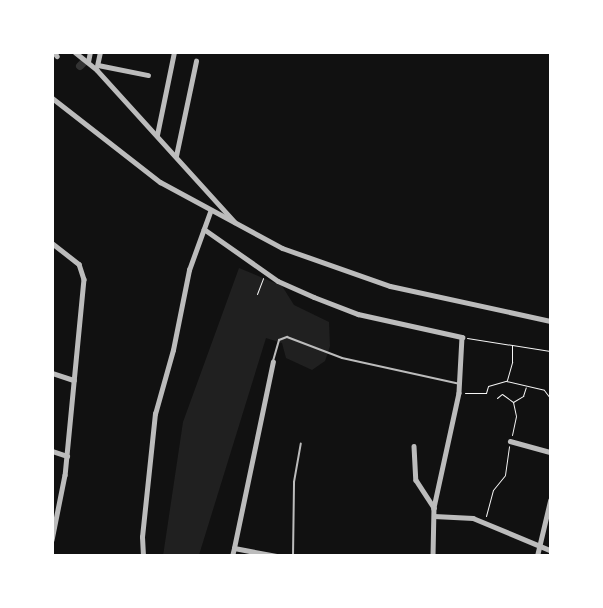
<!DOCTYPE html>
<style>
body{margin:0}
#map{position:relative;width:603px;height:608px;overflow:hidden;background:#111;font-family:Cabin,sans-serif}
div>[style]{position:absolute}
.green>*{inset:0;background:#202020}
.canal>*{height:8px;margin:-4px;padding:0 4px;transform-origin:4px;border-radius:4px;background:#333}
.path>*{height:1px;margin:-0.5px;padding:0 0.5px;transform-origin:0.5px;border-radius:0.5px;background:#f5f5f5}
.service>*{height:2px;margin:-1px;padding:0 1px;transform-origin:1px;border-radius:1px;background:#bcbcbc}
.minor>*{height:4.5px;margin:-2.25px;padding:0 2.25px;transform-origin:2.25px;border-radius:2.25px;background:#bcbcbc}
.tertiary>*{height:5px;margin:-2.5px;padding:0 2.5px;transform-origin:2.5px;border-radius:2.5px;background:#bcbcbc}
span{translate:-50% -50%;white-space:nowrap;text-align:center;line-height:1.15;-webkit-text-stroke:5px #fff;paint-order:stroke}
.frame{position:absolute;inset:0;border:54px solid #fff;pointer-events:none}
</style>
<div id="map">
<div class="green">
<div style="clip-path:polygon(239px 268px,282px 286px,294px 305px,329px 322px,330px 346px,325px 361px,312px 370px,286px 358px,282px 343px,266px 338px,199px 555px,163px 556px,183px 422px)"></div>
</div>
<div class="canal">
<div style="left:80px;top:66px;width:6px;rotate:-45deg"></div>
</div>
<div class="path">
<div style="left:257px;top:294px;width:17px;rotate:-69deg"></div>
<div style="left:467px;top:338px;width:84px;rotate:8.9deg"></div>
<div style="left:507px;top:380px;width:19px;rotate:-74deg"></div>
<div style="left:512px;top:362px;width:17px;rotate:-90deg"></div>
<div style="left:465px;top:393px;width:21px"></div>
<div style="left:486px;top:393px;width:7px;rotate:-74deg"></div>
<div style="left:488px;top:386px;width:19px;rotate:-16deg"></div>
<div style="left:506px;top:381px;width:39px;rotate:13deg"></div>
<div style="left:544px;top:390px;width:10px;rotate:53deg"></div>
<div style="left:497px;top:398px;width:6px;rotate:-39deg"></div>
<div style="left:502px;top:394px;width:14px;rotate:36deg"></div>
<div style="left:512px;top:435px;width:19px;rotate:-78deg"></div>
<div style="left:516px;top:416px;width:14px;rotate:-102deg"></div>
<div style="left:513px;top:402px;width:12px;rotate:-31deg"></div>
<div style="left:523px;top:396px;width:9px;rotate:-72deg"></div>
<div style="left:486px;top:516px;width:27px;rotate:-75deg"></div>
<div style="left:493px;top:490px;width:19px;rotate:-51deg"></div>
<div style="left:505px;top:475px;width:29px;rotate:-82deg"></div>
</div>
<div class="service">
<div style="left:273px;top:361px;width:22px;rotate:-74deg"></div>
<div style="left:279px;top:340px;width:9px;rotate:-21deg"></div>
<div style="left:287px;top:337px;width:59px;rotate:20.9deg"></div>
<div style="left:342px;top:358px;width:121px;rotate:12.4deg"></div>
<div style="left:293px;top:556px;width:74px;rotate:-89.2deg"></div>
<div style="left:294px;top:482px;width:39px;rotate:-80deg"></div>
</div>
<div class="minor">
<div style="left:54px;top:52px;width:5px;rotate:53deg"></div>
<div style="left:75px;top:52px;width:28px;rotate:39deg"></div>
<div style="left:97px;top:70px;width:205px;rotate:47.8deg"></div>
<div style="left:88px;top:62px;width:10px;rotate:-79deg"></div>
<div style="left:98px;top:65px;width:51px;rotate:11.3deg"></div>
<div style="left:97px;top:66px;width:14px;rotate:-78deg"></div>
<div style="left:157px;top:135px;width:85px;rotate:-78.4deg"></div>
<div style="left:176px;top:156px;width:97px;rotate:-78.1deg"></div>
<div style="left:204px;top:229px;width:90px;rotate:35.1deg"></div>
<div style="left:278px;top:281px;width:39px;rotate:24deg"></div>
<div style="left:314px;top:297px;width:47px;rotate:21.1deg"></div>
<div style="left:358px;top:314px;width:107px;rotate:12.5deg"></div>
<div style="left:462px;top:337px;width:56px;rotate:93.1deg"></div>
<div style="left:459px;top:393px;width:118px;rotate:102.3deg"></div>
<div style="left:434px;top:508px;width:48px;rotate:91.2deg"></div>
<div style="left:52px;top:243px;width:34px;rotate:38deg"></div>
<div style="left:79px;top:264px;width:16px;rotate:72deg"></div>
<div style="left:84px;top:279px;width:197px;rotate:95.5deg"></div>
<div style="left:65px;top:475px;width:66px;rotate:101.3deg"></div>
<div style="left:52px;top:373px;width:23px;rotate:18deg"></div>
<div style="left:510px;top:441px;width:41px;rotate:15.4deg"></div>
<div style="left:414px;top:446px;width:34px;rotate:87deg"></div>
<div style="left:416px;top:480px;width:33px;rotate:57deg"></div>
<div style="left:52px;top:451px;width:16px;rotate:18deg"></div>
<div style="left:434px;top:516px;width:39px;rotate:3deg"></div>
<div style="left:473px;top:518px;width:83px;rotate:22.6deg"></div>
<div style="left:234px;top:548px;width:190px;rotate:-78.2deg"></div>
<div style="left:143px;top:556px;width:19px;rotate:-93deg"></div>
<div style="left:142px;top:537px;width:124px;rotate:-84deg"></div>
<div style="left:155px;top:414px;width:66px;rotate:-74.3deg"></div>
<div style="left:173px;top:350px;width:82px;rotate:-78.7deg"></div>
<div style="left:189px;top:270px;width:62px;rotate:-70.1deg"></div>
<div style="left:537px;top:556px;width:57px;rotate:-76.7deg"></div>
</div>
<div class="tertiary">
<div style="left:52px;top:98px;width:137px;rotate:37.9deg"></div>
<div style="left:160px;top:182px;width:139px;rotate:28.4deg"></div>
<div style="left:282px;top:248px;width:114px;rotate:19.4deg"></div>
<div style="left:390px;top:286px;width:164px;rotate:12.3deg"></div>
<div style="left:232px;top:556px;width:8px;rotate:-76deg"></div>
<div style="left:234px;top:548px;width:43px;rotate:10.8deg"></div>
</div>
<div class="frame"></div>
</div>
